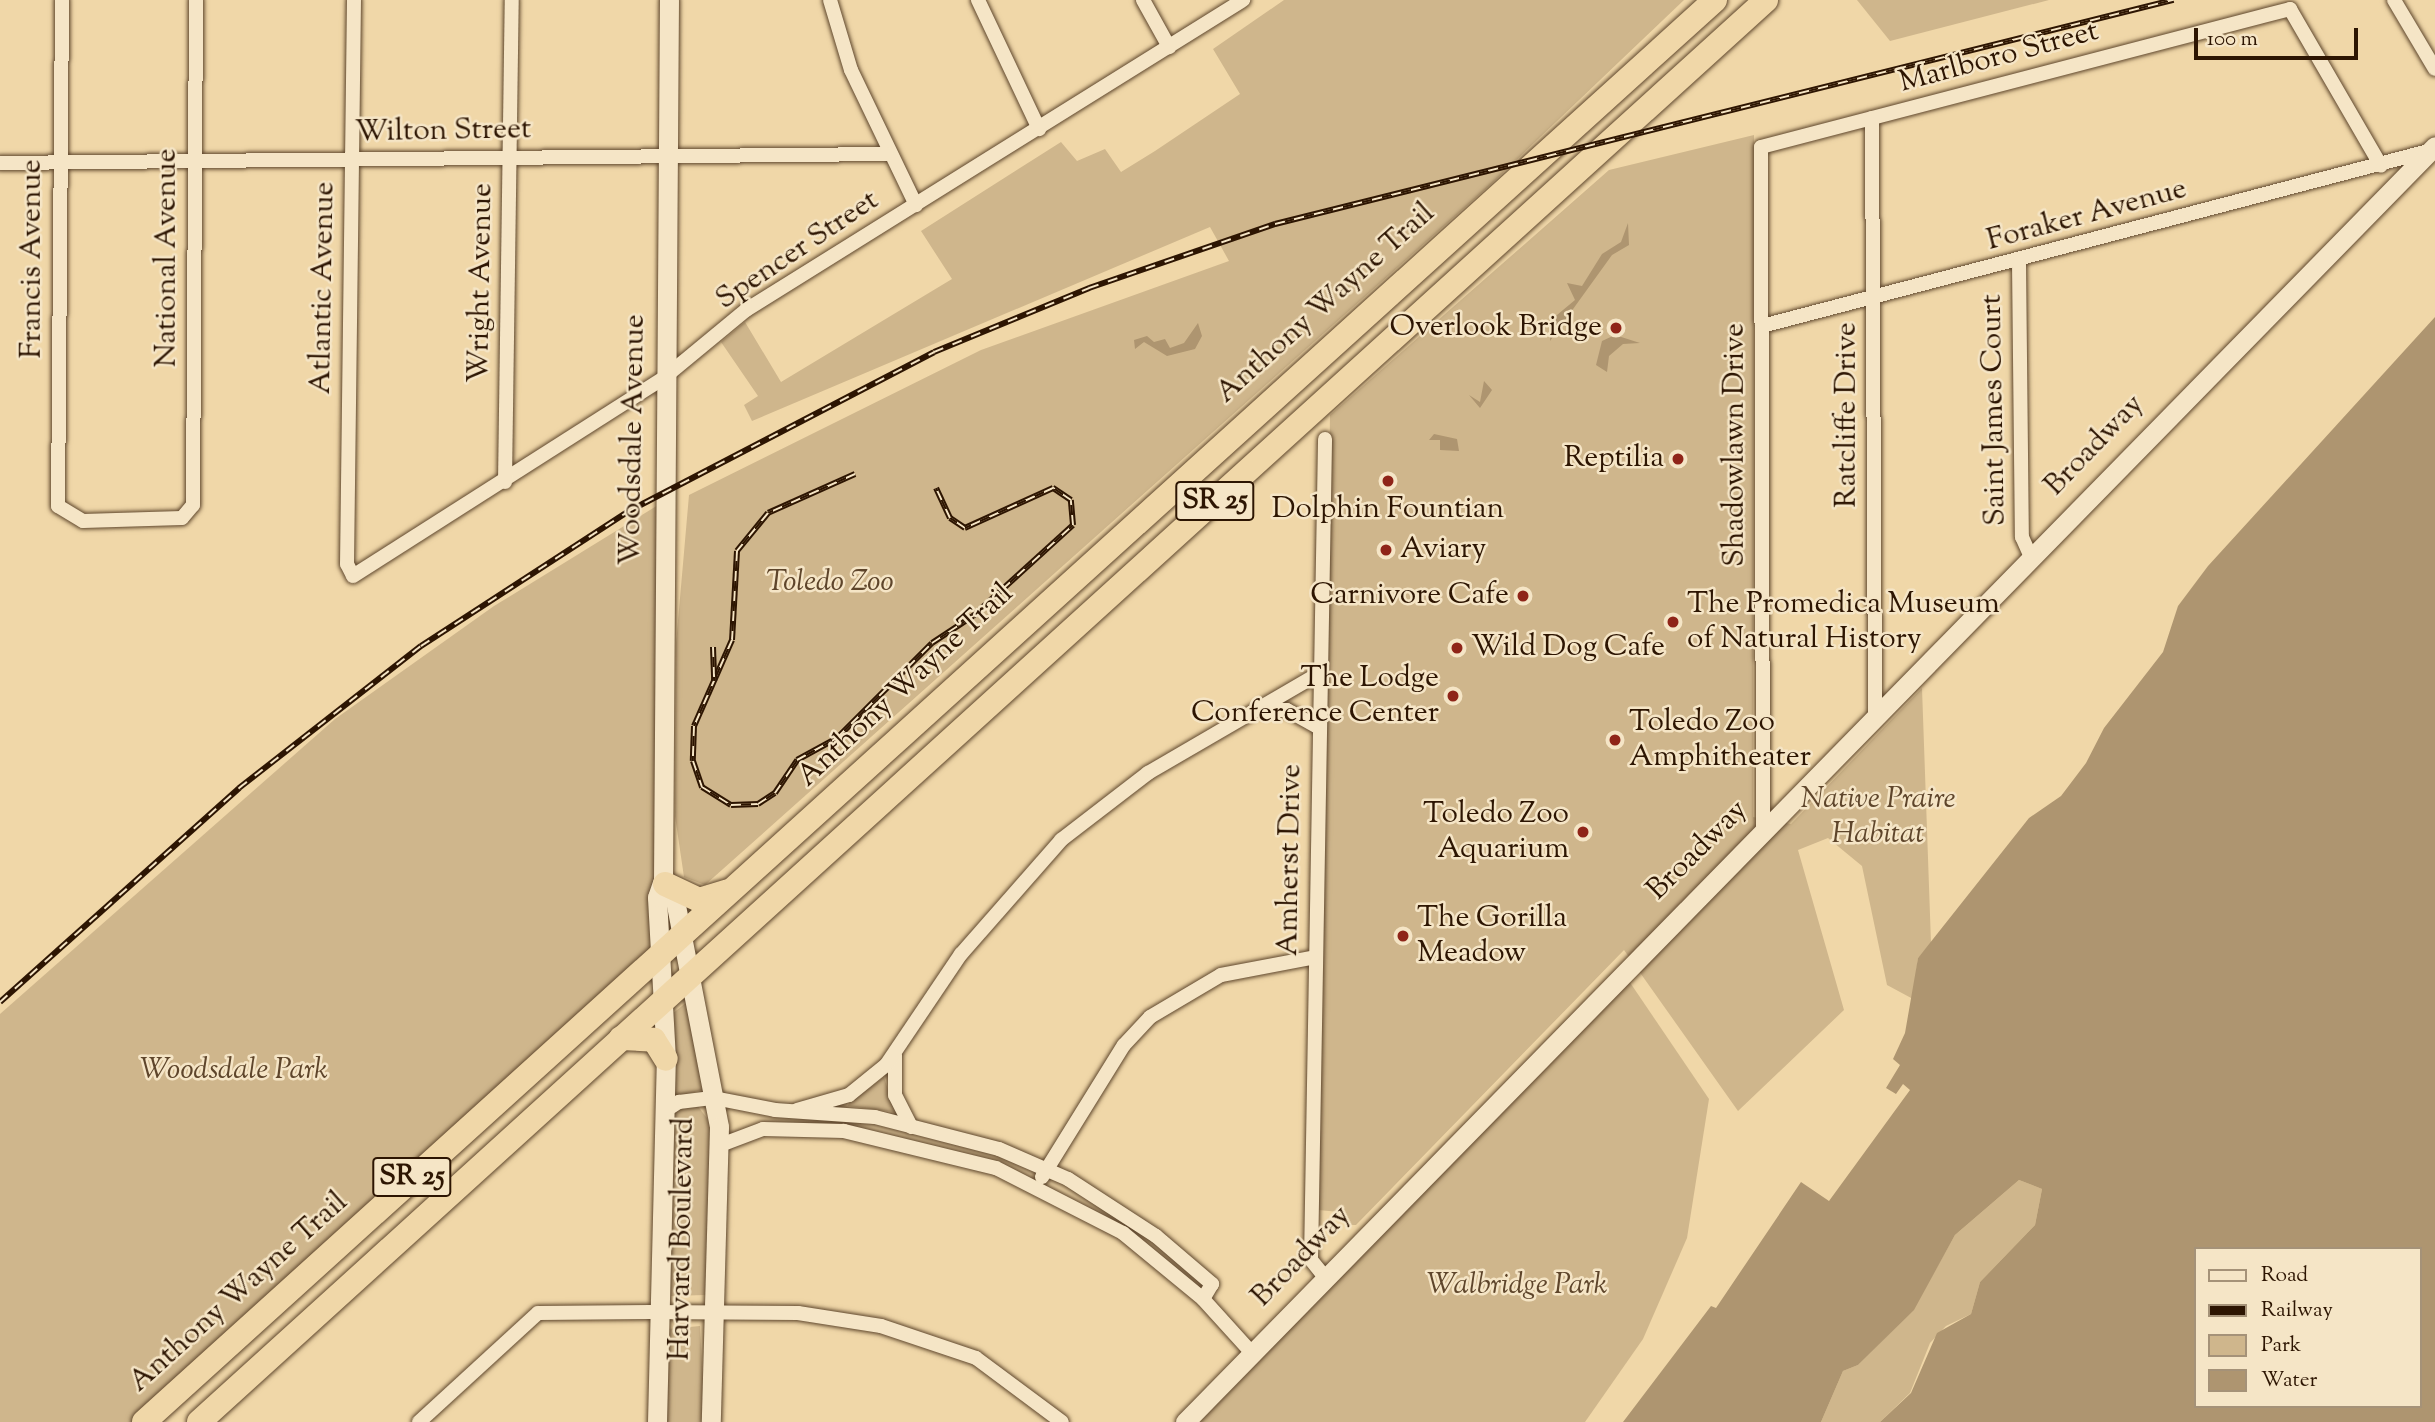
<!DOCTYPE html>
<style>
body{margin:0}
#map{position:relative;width:2435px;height:1422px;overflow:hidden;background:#f0d7a8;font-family:"Sorts Mill Goudy",serif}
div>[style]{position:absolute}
.green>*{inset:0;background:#cfb68c}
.water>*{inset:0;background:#ae9570}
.roads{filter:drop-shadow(0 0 2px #5e462c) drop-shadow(0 0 2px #5e462c)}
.street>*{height:14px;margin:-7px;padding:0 7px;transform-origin:7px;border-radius:7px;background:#f5e5c6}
.secondary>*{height:19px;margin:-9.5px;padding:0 9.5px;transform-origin:9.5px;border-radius:9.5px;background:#f5e5c6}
.highway>*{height:24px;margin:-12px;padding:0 12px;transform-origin:12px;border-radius:12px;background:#f0d7a8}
.rail>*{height:6px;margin-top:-3px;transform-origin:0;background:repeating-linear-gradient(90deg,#f5e5c6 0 10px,#2d1502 0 20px);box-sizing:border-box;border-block:2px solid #2d1502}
.dots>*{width:19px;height:19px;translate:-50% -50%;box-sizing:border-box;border:4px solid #f5e5c6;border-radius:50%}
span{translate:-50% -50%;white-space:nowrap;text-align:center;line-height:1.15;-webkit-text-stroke:5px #f5e5c6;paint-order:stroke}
.shield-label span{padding:2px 5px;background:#f5e5c6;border:2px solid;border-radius:5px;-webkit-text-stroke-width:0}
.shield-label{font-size:28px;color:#2d1502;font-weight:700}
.street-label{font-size:30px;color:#2d1502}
.poi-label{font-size:30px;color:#2d1502}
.right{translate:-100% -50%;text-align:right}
.left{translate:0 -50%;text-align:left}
.park-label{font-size:30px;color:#5e452b;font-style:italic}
.legend{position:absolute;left:2194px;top:1247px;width:228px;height:161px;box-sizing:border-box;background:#f5e5c6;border:2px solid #a59278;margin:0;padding:9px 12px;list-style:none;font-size:21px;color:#2d1502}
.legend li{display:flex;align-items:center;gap:14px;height:35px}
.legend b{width:35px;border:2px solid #a59278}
.scale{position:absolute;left:2194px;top:28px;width:164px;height:32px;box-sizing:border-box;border:4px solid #2d1502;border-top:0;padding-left:9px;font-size:21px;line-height:24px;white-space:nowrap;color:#2d1502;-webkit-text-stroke:5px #f5e5c6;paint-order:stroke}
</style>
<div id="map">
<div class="green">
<div style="clip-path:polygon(1284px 0,1684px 0,1490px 185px,705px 885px,684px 877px,675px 816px,676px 644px,689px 495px,981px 350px,1229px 261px,1210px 227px,752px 421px,744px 405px,758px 396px,721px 342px,745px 322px,781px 382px,952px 279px,921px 231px,1061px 142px,1077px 161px,1105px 149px,1121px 172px,1155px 151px,1240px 94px,1213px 49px)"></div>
<div style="clip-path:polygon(1857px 0,2049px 0,1890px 41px)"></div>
<div style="clip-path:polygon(1754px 135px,1753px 817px,1791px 824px,1922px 688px,1931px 943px,1918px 958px,1913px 999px,1887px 985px,1862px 866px,1828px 838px,1798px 850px,1844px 1010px,1738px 1111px,1624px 950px,1356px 1225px,1350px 1225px,1340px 1212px,1318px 1210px,1330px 415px,1609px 170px)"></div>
<div style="clip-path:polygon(663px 502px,658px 954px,145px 1422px,0 1422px,0 1014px,335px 719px,494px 606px)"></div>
<div style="clip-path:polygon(1629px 981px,1709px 1099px,1687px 1238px,1643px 1339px,1585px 1422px,1200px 1422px)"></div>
<div style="clip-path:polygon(687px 1002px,705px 1089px,674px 1098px,672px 1014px)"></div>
<div style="clip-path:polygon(884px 1077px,895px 1112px,848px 1106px,849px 1103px)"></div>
<div style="clip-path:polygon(697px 1105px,712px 1125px,708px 1287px,705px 1295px,671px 1296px,669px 1120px,677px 1109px)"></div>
<div style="clip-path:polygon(2019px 1180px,2042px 1189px,2035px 1225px,1980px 1282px,1971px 1314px,1946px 1326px,1930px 1343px,1910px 1393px,1880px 1422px,1821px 1422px,1843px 1371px,1858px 1365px,1913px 1310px,1955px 1235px)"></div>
<div style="clip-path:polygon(700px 1326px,705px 1422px,662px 1422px,667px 1329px)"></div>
</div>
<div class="water">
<div style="clip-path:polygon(1628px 223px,1629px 245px,1612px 255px,1550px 341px,1551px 320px,1575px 300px,1567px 283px,1582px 286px,1602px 254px,1621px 242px)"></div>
<div style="clip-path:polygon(evenodd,2435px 317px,2435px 1422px,1880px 1422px,1911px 1393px,1937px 1333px,1971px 1314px,1980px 1282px,2035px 1225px,2042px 1189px,2019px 1180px,1955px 1235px,1914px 1310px,1858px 1365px,1843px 1371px,1821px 1422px,1623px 1422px,1711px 1306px,1716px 1308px,1801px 1182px,1829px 1201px,1910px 1090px,1903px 1084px,1896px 1094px,1886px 1088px,1900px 1065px,1893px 1059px,1905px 1033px,1918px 958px,2029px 818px,2061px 796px,2086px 763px,2104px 728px,2163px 652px,2178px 606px,2208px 566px,2435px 317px,2195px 1249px,2419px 1249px,2419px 1406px,2195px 1406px,2195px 1249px)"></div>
<div style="clip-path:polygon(1198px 323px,1202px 336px,1195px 349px,1167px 356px,1144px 342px,1135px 349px,1134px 340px,1147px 336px,1154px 342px,1165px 339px,1170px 348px,1184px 343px)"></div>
<div style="clip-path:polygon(1615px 335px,1640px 343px,1623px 344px,1609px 356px,1607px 372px,1596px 365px,1602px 341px)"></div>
<div style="clip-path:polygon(1484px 381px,1492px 390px,1480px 408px,1469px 395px,1480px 402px)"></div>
<div style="clip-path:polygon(1434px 434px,1457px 439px,1459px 451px,1440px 450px,1440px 440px,1429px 440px)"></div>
</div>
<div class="roads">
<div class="street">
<div style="left:62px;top:0;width:506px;rotate:90.45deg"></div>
<div style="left:58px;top:506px;width:29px;rotate:31deg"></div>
<div style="left:83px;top:521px;width:99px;rotate:-1.7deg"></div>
<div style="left:182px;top:518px;width:17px;rotate:-50deg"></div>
<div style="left:193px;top:505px;width:505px;rotate:-89.66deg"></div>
<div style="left:354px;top:0;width:564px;rotate:90.71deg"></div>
<div style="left:347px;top:564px;width:13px;rotate:63deg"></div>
<div style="left:353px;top:576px;width:370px;rotate:-32.5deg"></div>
<div style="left:665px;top:377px;width:105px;rotate:-39.6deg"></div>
<div style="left:746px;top:310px;width:586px;rotate:-31.95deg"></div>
<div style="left:830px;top:0;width:73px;rotate:73.3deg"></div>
<div style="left:851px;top:70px;width:150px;rotate:64.3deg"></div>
<div style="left:978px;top:0;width:143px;rotate:64.7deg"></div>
<div style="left:1143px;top:0;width:54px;rotate:61deg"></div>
<div style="left:2394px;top:0;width:80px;rotate:59.3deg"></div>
<div style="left:1872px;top:118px;width:594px;rotate:89.71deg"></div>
<div style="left:0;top:163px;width:887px;rotate:-0.58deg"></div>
<div style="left:2019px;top:262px;width:275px;rotate:89.4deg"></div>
<div style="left:2022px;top:537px;width:20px;rotate:66deg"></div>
<div style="left:1762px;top:326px;width:685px;rotate:-14.71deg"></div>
<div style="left:505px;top:482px;width:482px;rotate:-89.2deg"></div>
<div style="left:1263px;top:710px;width:24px"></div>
<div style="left:1287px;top:710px;width:37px;rotate:29deg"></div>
<div style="left:1763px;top:827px;width:680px;rotate:-90.17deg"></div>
<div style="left:1761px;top:147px;width:547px;rotate:-14.62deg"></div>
<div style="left:2290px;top:9px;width:181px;rotate:59.9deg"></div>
<div style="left:895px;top:1055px;width:40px;rotate:90deg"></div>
<div style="left:895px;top:1095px;width:36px;rotate:63deg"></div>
<div style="left:797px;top:1110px;width:54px;rotate:-16.1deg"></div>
<div style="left:849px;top:1095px;width:48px;rotate:-39deg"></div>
<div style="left:886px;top:1065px;width:134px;rotate:-56deg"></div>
<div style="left:961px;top:954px;width:152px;rotate:-48.7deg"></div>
<div style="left:1061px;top:840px;width:110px;rotate:-37.6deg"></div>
<div style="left:1148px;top:773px;width:199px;rotate:-30.2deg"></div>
<div style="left:665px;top:1111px;width:17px;rotate:-33deg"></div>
<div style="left:679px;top:1102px;width:35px;rotate:-7deg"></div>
<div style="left:714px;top:1098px;width:62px;rotate:11.1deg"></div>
<div style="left:775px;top:1110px;width:100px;rotate:4deg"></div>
<div style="left:875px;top:1117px;width:128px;rotate:14.5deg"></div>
<div style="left:999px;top:1149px;width:75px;rotate:23.5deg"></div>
<div style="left:1068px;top:1179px;width:105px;rotate:32.9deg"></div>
<div style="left:1156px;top:1236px;width:74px;rotate:40.6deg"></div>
<div style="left:1212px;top:1284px;width:17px;rotate:121deg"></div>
<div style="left:718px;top:1146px;width:48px;rotate:-20.7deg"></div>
<div style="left:763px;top:1129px;width:81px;rotate:1.4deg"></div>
<div style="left:844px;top:1131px;width:156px;rotate:13.7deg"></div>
<div style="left:996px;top:1168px;width:143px;rotate:27.1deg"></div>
<div style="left:1123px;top:1233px;width:104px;rotate:39.5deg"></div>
<div style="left:1203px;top:1299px;width:73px;rotate:47.8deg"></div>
<div style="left:1042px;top:1177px;width:155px;rotate:-58.2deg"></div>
<div style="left:1124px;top:1045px;width:38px;rotate:-47deg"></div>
<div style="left:1150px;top:1017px;width:82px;rotate:-30.6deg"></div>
<div style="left:1221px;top:975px;width:96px;rotate:-10.8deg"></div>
<div style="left:1324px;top:1276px;width:21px;rotate:-129deg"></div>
<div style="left:1311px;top:1260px;width:821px;rotate:-89.02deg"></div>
<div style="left:419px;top:1422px;width:161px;rotate:-42.5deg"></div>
<div style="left:538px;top:1313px;width:112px;rotate:-0.5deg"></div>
<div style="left:650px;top:1312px;width:148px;rotate:0.4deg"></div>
<div style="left:798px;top:1313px;width:84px;rotate:8.9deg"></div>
<div style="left:881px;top:1326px;width:100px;rotate:18.6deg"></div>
<div style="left:976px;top:1358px;width:107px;rotate:36.7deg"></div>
</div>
<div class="secondary">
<div style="left:664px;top:881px;width:17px;rotate:54deg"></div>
<div style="left:674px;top:895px;width:236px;rotate:79deg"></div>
<div style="left:719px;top:1127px;width:295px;rotate:91.6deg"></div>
<div style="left:657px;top:1422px;width:363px;rotate:-88.6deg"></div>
<div style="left:666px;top:1059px;width:162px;rotate:-93.2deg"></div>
<div style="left:657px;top:897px;width:18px;rotate:-71deg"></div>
<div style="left:663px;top:880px;width:880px;rotate:-89.61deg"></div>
<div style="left:1185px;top:1422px;width:1786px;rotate:-45.59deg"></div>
</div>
<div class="highway">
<div style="left:665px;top:884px;width:38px;rotate:25deg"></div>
<div style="left:699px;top:900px;width:30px;rotate:-17deg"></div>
<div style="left:621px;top:1038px;width:33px;rotate:3deg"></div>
<div style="left:654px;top:1040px;width:22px;rotate:58deg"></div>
<div style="left:144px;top:1422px;width:2119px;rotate:-42.15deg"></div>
<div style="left:199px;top:1422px;width:2116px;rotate:-42.22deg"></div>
</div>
</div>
<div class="rail">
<div style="left:855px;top:474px;width:95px;rotate:155.9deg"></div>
<div style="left:768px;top:513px;width:49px;rotate:129.2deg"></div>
<div style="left:737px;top:551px;width:89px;rotate:93.2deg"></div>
<div style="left:732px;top:640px;width:94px;rotate:113.8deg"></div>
<div style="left:694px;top:726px;width:35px;rotate:92deg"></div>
<div style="left:693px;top:761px;width:28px;rotate:71deg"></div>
<div style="left:702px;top:787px;width:34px;rotate:32deg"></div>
<div style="left:731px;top:805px;width:27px;rotate:-2deg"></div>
<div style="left:758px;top:804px;width:20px;rotate:-33deg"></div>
<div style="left:775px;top:793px;width:40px;rotate:-56deg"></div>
<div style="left:797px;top:760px;width:46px;rotate:-28.8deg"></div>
<div style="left:837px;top:738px;width:134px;rotate:-45deg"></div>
<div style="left:932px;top:643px;width:49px;rotate:-33.4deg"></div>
<div style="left:973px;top:616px;width:135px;rotate:-42.3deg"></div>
<div style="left:1073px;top:525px;width:25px;rotate:-95deg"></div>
<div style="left:1071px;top:500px;width:22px;rotate:-146deg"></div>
<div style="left:1053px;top:488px;width:97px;rotate:155.6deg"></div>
<div style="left:965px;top:528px;width:18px;rotate:-146deg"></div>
<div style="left:950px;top:518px;width:33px;rotate:-115deg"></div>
<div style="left:713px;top:647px;width:34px;rotate:88deg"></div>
<div style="left:0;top:1002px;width:321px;rotate:-41.8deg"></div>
<div style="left:239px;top:788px;width:231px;rotate:-38deg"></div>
<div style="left:421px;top:646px;width:246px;rotate:-33deg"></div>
<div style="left:627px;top:512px;width:346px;rotate:-27.5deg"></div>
<div style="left:934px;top:352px;width:168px;rotate:-22.4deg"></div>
<div style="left:1089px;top:288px;width:197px;rotate:-19deg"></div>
<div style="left:1275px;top:224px;width:926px;rotate:-14.01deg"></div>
</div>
<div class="dots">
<div style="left:1616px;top:328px;background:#8f2418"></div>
<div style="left:1678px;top:459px;background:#8f2418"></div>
<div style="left:1388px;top:481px;background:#8f2418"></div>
<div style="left:1386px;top:550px;background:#8f2418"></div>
<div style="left:1523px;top:596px;background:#8f2418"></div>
<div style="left:1673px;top:622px;background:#8f2418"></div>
<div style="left:1457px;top:648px;background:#8f2418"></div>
<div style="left:1453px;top:696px;background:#8f2418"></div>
<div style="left:1615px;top:740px;background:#8f2418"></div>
<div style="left:1583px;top:832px;background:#8f2418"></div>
<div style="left:1403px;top:936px;background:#8f2418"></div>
</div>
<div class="shield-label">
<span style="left:1215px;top:501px">SR 25</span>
<span style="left:412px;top:1177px">SR 25</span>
</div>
<div class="street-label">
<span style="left:1999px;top:58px;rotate:-15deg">Marlboro Street</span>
<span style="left:443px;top:132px;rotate:-1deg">Wilton Street</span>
<span style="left:2087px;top:216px;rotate:-15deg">Foraker Avenue</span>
<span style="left:798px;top:251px;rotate:-34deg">Spencer Street</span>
<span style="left:168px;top:258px;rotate:-90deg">National Avenue</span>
<span style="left:33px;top:259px;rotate:-90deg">Francis Avenue</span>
<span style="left:482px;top:283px;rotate:-89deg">Wright Avenue</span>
<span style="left:324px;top:288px;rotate:-89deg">Atlantic Avenue</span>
<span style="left:1326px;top:304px;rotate:-42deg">Anthony Wayne Trail</span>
<span style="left:1995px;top:410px;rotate:-91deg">Saint James Court</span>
<span style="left:1848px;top:415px;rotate:-90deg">Ratcliffe Drive</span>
<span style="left:634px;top:440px;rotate:-89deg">Woodsdale Avenue</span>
<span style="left:1736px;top:445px;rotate:-90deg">Shadowlawn Drive</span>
<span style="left:2095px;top:446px;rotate:-46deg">Broadway</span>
<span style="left:906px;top:686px;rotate:-43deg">Anthony Wayne Trail</span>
<span style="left:1698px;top:851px;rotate:-45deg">Broadway</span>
<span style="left:1291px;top:860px;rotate:-89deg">Amherst Drive</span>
<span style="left:683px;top:1239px;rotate:-89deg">Harvard Boulevard</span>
<span style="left:1302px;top:1257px;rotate:-46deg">Broadway</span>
<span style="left:239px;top:1293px;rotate:-42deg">Anthony Wayne Trail</span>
</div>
<div class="poi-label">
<span class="right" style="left:1602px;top:328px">Overlook Bridge</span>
<span class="right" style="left:1664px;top:459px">Reptilia</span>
<span style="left:1388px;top:510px">Dolphin Fountian</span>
<span class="left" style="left:1400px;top:550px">Aviary</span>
<span class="right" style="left:1509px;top:596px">Carnivore Cafe</span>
<span class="left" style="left:1687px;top:622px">The Promedica Museum<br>of Natural History</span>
<span class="left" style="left:1471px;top:648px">Wild Dog Cafe</span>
<span class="right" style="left:1439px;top:696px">The Lodge<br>Conference Center</span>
<span class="left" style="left:1629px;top:740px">Toledo Zoo<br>Amphitheater</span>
<span class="right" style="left:1569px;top:832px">Toledo Zoo<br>Aquarium</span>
<span class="left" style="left:1417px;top:936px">The Gorilla<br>Meadow</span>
</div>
<div class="park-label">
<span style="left:830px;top:583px">Toledo Zoo</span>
<span style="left:1878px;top:817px">Native Praire<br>Habitat</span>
<span style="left:234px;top:1071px">Woodsdale Park</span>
<span style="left:1517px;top:1286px">Walbridge Park</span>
</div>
<ul class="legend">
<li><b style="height:9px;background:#f5e5c6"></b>Road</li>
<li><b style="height:9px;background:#2d1502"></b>Railway</li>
<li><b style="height:19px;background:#cfb68c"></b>Park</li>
<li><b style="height:19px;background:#ae9570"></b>Water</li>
</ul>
<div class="scale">100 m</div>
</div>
